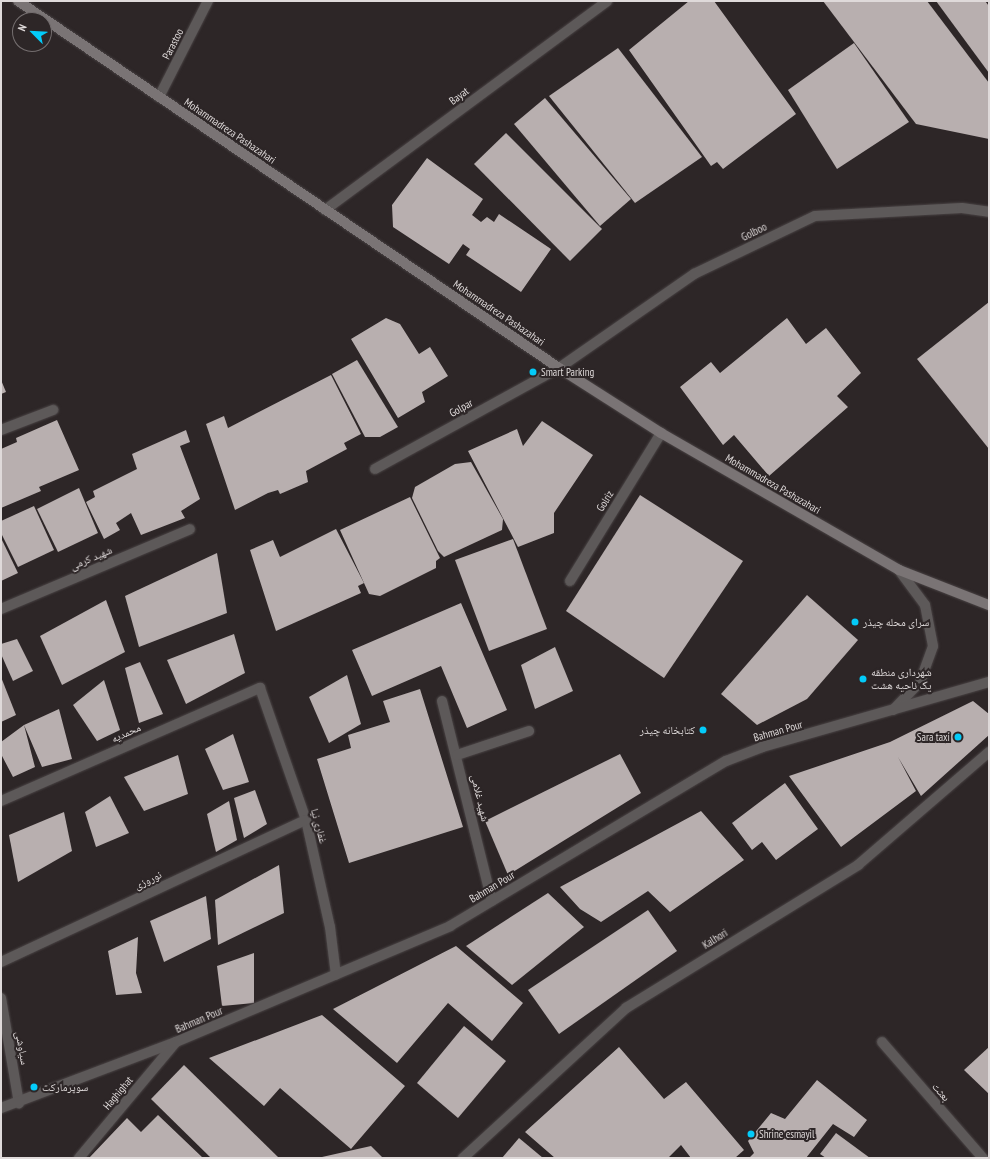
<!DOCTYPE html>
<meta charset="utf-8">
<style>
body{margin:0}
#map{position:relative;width:990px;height:1159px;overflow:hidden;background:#2d2627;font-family:"PT Sans Narrow","Noto Naskh Arabic",sans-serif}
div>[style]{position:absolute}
.building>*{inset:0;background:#b8afaf}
.roads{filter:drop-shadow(0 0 1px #494344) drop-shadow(0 0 1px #494344)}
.street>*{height:10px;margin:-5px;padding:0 5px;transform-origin:5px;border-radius:5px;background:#5d5959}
.secondary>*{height:10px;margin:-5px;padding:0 5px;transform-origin:5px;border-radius:5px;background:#7a7475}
.dots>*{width:11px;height:11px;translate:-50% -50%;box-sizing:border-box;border:2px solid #2d2627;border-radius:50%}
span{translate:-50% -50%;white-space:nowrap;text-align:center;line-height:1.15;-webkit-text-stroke:4px #2d2627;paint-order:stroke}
.street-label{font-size:11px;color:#dfdada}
.poi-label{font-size:11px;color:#dfdada}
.left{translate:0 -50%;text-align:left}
.right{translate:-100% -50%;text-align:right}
.frame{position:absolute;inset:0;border:2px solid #dfdada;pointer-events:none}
.north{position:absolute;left:12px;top:12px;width:40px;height:40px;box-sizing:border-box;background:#2d2627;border:1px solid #746e6f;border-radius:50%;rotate:294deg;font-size:11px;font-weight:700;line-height:16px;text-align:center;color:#dfdada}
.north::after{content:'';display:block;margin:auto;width:14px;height:18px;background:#03cbf9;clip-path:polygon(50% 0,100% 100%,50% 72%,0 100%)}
</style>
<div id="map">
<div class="building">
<div style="clip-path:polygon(689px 1px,714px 1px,796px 114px,723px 169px,717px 162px,711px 166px,629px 50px)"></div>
<div style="clip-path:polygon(823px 1px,927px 1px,989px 83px,989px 139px,916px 124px)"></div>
<div style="clip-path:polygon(936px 1px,985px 1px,989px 6px,989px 73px)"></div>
<div style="clip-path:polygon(854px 43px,909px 122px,837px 169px,788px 90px)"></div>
<div style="clip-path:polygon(618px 48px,702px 157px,635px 203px,549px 96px)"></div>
<div style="clip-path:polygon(545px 98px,631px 199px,600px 226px,514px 124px)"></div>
<div style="clip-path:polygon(506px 133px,602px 229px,570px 261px,474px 164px)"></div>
<div style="clip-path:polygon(427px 158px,483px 199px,472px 215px,481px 222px,487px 217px,494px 222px,499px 214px,551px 249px,521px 292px,466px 255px,470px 249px,463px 244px,449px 264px,393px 227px,392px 205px)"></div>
<div style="clip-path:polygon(989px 302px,989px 449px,917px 359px)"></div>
<div style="clip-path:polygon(386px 318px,400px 324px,419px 354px,430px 347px,448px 376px,422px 392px,425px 402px,398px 418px,351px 339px)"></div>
<div style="clip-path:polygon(787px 318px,806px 344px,826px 328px,861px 373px,837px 396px,848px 407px,769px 476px,734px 435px,723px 445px,680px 387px,711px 362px,720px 373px)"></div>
<div style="clip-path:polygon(357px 360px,398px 427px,380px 437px,365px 437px,332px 374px)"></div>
<div style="clip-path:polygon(331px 375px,361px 434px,344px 443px,347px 449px,306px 471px,308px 482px,280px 494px,278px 490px,268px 493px,235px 510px,206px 424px,224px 416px,228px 428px)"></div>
<div style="clip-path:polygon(1px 380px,6px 392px,1px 394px)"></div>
<div style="clip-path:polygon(57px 420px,79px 470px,39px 487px,41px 491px,1px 508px,1px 449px,17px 442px,16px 438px)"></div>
<div style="clip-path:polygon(542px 421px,593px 455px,554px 513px,554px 533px,518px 547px,468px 451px,517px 429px,523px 446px)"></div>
<div style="clip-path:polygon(186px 430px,190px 442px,180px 446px,200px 499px,181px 511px,185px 518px,141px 535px,131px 513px,116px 523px,120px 530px,104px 539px,86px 502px,95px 497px,93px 491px,137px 469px,132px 454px)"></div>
<div style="clip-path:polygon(471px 462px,503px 519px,502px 530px,444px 557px,438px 551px,412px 498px,415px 487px,455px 464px)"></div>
<div style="clip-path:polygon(79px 488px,98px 533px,58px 552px,37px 509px)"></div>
<div style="clip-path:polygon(640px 495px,743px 561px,664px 678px,566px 611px)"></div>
<div style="clip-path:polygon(410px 497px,440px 558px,436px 561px,436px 568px,380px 596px,369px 594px,340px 530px)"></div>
<div style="clip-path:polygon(34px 506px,54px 550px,18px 567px,1px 533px,1px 521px)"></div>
<div style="clip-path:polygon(336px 529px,364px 583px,358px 586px,361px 593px,276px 631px,250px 550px,273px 540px,280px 557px)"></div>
<div style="clip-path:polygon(1px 538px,18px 573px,1px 581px)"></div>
<div style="clip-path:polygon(513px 539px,547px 629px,489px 651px,455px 560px)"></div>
<div style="clip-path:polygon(217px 553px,227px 613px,139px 647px,125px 596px)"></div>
<div style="clip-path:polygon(807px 595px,858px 640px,807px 699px,757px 725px,721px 694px)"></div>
<div style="clip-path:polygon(106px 600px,125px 652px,62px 685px,40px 636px)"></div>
<div style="clip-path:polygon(461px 603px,507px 710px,467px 728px,441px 666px,372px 696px,352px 650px)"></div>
<div style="clip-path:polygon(234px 634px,245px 673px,186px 704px,167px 660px)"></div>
<div style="clip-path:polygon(17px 639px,33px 671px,13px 681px,1px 654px,1px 644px)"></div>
<div style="clip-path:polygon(555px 647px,573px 691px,535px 709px,521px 665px)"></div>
<div style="clip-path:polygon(140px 662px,163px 714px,139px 723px,125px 668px)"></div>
<div style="clip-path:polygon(347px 675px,361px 724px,329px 743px,309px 697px)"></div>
<div style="clip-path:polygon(1px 677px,16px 715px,1px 722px)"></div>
<div style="clip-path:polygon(104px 680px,120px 730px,97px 741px,73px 705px)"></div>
<div style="clip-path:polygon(420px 689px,463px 827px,349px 863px,317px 759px,351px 748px,348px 735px,390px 722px,383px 701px)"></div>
<div style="clip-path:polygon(973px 701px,989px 714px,989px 735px,921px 796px,898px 757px,916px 791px,841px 847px,789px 776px,890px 742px)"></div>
<div style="clip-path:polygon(59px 709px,72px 759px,42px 767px,24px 725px,35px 767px,13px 777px,1px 754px,1px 742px,24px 725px)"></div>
<div style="clip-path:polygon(233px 734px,249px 782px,223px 790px,205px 749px)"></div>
<div style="clip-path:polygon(620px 754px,641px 793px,508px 875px,485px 821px)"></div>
<div style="clip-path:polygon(178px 755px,188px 794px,144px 811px,124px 777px)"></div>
<div style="clip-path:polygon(785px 783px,818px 829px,776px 860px,762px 842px,752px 850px,732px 823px)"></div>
<div style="clip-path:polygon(255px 790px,267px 824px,244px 838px,234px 798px)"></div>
<div style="clip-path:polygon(110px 796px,129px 833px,96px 847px,85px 812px)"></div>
<div style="clip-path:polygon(229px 801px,237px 840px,216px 852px,207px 814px)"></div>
<div style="clip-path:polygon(701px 811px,744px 860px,670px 912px,648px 891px,601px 922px,580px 909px,560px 887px)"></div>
<div style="clip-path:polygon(64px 812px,72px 851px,18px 882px,9px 835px)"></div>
<div style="clip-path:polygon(279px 865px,284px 913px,218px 945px,215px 900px)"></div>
<div style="clip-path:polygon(548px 893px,584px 927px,512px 985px,466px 946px)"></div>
<div style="clip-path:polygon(206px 896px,211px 939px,164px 962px,150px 921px)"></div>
<div style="clip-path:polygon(648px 910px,677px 951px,559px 1034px,528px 990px)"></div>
<div style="clip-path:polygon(138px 937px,136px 973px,142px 993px,116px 995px,108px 951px)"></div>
<div style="clip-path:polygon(456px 946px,523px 1003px,492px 1041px,448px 1003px,397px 1063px,333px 1009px)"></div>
<div style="clip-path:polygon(254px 953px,254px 1003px,222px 1006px,217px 966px)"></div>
<div style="clip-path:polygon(322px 1015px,405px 1086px,351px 1149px,280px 1088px,264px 1106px,209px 1058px)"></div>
<div style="clip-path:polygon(464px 1026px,506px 1061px,458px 1118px,417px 1083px)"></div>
<div style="clip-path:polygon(619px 1047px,664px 1099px,686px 1082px,744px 1150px,735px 1158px,691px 1158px,681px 1145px,668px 1158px,555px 1158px,525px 1132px)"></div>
<div style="clip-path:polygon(989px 1047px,989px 1094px,964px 1070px)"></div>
<div style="clip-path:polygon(184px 1065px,279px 1158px,211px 1158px,151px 1099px)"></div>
<div style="clip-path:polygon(817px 1080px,867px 1120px,854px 1137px,833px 1124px,806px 1158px,749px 1158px,754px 1153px,748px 1141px,771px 1113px,785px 1119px)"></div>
<div style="clip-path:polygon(158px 1115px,203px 1158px,89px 1158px,127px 1118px,141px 1132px)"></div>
<div style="clip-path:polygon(836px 1133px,870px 1158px,826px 1158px,820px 1154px)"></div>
<div style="clip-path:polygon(519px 1138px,543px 1158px,502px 1158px)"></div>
<div style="clip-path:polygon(371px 1146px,383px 1158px,322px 1158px,322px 1157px)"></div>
</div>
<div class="roads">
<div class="street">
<div style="left:159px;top:97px;width:108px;rotate:-63deg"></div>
<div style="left:325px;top:210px;width:351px;rotate:-36.5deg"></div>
<div style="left:1px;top:430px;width:56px;rotate:-21deg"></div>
<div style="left:375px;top:469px;width:210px;rotate:-28.8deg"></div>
<div style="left:559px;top:368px;width:165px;rotate:-34.8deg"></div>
<div style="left:694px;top:274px;width:134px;rotate:-25.6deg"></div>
<div style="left:815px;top:216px;width:147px;rotate:-3.1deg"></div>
<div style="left:962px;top:208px;width:27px;rotate:8deg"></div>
<div style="left:570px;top:581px;width:174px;rotate:-58.4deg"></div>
<div style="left:1px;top:609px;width:205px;rotate:-22.9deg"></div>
<div style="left:442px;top:701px;width:206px;rotate:76deg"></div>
<div style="left:893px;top:710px;width:39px;rotate:-46deg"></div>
<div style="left:920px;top:682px;width:38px;rotate:-70deg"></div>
<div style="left:933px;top:646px;width:42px;rotate:-101deg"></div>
<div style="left:925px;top:605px;width:44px;rotate:-126.6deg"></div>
<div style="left:457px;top:755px;width:76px;rotate:-18.4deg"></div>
<div style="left:1px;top:801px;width:283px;rotate:-23.6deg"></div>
<div style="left:260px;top:688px;width:140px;rotate:70.8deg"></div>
<div style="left:306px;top:820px;width:110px;rotate:77.4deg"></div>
<div style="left:330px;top:927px;width:48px;rotate:82.9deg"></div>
<div style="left:1px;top:962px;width:336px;rotate:-25deg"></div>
<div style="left:1px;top:998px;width:107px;rotate:80.3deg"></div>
<div style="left:882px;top:1042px;width:154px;rotate:49deg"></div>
<div style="left:1px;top:1108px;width:187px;rotate:-20.7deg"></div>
<div style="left:176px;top:1042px;width:298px;rotate:-22.9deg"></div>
<div style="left:450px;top:926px;width:322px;rotate:-30.9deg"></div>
<div style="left:726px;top:761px;width:39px;rotate:-21deg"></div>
<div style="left:762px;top:747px;width:236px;rotate:-16deg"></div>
<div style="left:79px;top:1158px;width:150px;rotate:-50.1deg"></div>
<div style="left:463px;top:1158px;width:222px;rotate:-42.6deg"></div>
<div style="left:626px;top:1008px;width:273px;rotate:-31.6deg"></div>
<div style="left:858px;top:865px;width:173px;rotate:-40.8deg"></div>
</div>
<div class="secondary">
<div style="left:18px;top:1px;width:654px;rotate:34.15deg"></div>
<div style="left:559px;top:368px;width:121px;rotate:32.5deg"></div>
<div style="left:661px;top:433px;width:275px;rotate:29.9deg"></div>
<div style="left:899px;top:570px;width:97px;rotate:21.3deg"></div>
</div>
</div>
<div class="dots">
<div style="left:533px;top:372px;background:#03cbf9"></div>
<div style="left:855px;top:622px;background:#03cbf9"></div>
<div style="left:863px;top:679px;background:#03cbf9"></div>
<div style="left:703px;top:730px;background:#03cbf9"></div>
<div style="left:958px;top:737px;background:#03cbf9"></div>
<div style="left:34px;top:1087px;background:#03cbf9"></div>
<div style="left:751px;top:1134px;background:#03cbf9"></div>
</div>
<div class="street-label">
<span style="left:173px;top:44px;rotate:-63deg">Parastoo</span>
<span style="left:459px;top:96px;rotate:-37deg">Bayat</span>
<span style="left:230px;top:131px;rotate:34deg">Mohammadreza Pashazahari</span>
<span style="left:754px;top:232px;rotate:-26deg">Golboo</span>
<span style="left:499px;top:313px;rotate:34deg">Mohammadreza Pashazahari</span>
<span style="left:461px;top:408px;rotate:-29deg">Golpar</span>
<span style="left:773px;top:484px;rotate:30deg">Mohammadreza Pashazahari</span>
<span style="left:605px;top:501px;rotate:-58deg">Golriz</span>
<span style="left:91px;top:558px;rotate:-23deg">شهید کرمی</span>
<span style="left:778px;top:731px;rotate:-16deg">Bahman Pour</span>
<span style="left:126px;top:733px;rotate:-24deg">محمدیه</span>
<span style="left:480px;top:798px;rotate:77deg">شهید غلامی</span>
<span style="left:319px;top:826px;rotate:75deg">غفاری نیا</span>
<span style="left:148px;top:880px;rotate:-25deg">نوروزی</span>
<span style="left:492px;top:887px;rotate:-31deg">Bahman Pour</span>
<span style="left:715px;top:939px;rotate:-32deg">Kalhori</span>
<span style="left:199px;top:1020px;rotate:-23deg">Bahman Pour</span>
<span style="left:22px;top:1048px;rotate:80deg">سیاوشی</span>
<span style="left:941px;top:1092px;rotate:49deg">بعثت</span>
<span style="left:118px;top:1093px;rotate:-50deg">Haghighat</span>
</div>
<div class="poi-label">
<span class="left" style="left:541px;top:372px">Smart Parking</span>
<span class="left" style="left:863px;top:622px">سرای محله چیذر</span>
<span class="left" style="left:871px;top:679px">شهرداری منطقه<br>یک ناحیه هشت</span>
<span class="right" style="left:695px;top:730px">کتابخانه چیذر</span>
<span class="right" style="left:950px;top:737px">Sara taxi</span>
<span class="left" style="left:42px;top:1087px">سوپرمارکت</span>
<span class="left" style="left:759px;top:1134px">Shrine esmayil</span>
</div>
<div class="frame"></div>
<div class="north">N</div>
</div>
